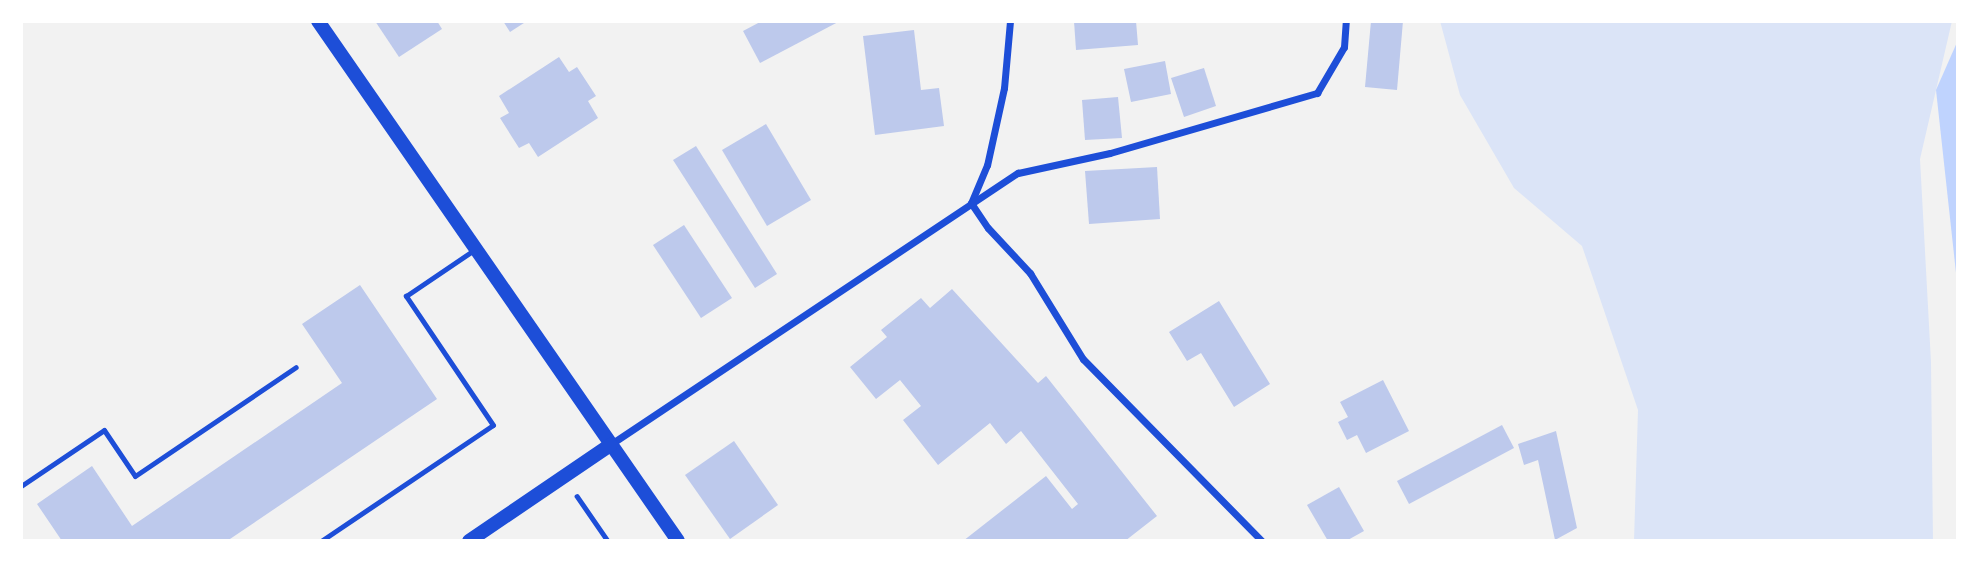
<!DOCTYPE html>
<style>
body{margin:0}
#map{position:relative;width:1979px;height:562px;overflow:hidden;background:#f2f2f2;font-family:Commissioner,sans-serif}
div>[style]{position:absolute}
.green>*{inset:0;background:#dbe4f7}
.water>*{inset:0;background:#bfd3fe}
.building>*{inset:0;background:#bdc9ec}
.path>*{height:4.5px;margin:-2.25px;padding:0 2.25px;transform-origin:2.25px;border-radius:2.25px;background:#1d4ed8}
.service>*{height:5px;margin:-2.5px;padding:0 2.5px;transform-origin:2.5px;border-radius:2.5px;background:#1d4ed8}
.minor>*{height:7px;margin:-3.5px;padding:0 3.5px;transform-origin:3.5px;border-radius:3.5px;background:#1d4ed8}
.secondary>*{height:14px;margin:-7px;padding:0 7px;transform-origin:7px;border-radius:7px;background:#1d4ed8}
span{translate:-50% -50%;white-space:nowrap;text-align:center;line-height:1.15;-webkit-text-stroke:7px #fff;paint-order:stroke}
.frame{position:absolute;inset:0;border:23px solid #fff;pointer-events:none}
</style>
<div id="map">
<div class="green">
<div style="clip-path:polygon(1440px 21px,1952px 21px,1920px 159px,1931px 362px,1933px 541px,1634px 541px,1638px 410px,1582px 246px,1514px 188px,1460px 95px)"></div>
</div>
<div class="water">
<div style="clip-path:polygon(1958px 40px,1958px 291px,1936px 90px)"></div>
</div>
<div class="building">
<div style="clip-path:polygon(375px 21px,437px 21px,442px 29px,399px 57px)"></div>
<div style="clip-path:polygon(503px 21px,527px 21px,510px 32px)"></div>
<div style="clip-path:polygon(762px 21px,840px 21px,760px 63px,743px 31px)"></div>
<div style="clip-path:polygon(1074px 21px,1136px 21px,1138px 45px,1076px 50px)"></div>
<div style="clip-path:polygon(1371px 21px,1403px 21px,1397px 90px,1365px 87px)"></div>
<div style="clip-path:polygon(914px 30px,921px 90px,939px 88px,944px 126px,875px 135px,863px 36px)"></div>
<div style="clip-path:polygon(559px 57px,569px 72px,577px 67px,596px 96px,588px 101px,598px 118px,538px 157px,529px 143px,519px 148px,500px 118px,509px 113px,499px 96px)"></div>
<div style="clip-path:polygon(1165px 61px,1171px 94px,1131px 102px,1124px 69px)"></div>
<div style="clip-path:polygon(1204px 68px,1216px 106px,1184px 117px,1171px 78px)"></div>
<div style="clip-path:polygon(1118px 97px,1122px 138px,1085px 140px,1082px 100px)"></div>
<div style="clip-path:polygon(766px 124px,811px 200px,767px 226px,722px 150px)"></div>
<div style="clip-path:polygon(696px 146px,777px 274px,755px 288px,673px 160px)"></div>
<div style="clip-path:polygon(1157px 167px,1160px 219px,1089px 224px,1085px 171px)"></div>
<div style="clip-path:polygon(684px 225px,732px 298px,701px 318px,653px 245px)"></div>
<div style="clip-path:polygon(360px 285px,437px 399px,227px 541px,62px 541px,37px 504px,92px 466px,132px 526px,342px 383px,302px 324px)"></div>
<div style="clip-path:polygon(952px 289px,1038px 383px,1046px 376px,1157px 516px,1125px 541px,963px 541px,1046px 476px,1072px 509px,1078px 504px,1021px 431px,1006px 444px,990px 423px,938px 465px,903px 420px,921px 406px,900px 380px,876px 399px,850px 367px,887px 337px,881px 330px,921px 298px,930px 308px)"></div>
<div style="clip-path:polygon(1219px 301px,1270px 384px,1234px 407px,1201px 353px,1187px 361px,1169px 332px)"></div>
<div style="clip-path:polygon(1383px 380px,1409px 431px,1366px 453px,1357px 435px,1347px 440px,1338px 422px,1348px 417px,1340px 402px)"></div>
<div style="clip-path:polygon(1502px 425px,1514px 448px,1409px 504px,1397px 481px)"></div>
<div style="clip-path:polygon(1556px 431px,1577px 528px,1555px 540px,1538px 460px,1524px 465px,1518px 444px)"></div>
<div style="clip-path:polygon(734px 441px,778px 505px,730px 539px,685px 475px)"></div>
<div style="clip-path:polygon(1339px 487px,1364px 531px,1346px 541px,1328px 541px,1307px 505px)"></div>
</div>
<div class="path">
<div style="left:577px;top:496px;width:55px;rotate:55.4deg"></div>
</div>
<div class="service">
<div style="left:21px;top:486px;width:100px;rotate:-34deg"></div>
<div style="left:104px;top:430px;width:55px;rotate:56deg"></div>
<div style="left:135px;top:476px;width:194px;rotate:-34.1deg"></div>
<div style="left:321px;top:541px;width:207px;rotate:-34deg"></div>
<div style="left:493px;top:425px;width:156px;rotate:-124deg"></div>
<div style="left:406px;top:296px;width:82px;rotate:-34.1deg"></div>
</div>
<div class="minor">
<div style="left:1010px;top:21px;width:67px;rotate:95.1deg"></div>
<div style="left:1004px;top:88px;width:79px;rotate:102.4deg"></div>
<div style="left:987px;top:165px;width:41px;rotate:112.8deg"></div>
<div style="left:971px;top:203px;width:30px;rotate:56deg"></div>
<div style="left:988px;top:228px;width:62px;rotate:47deg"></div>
<div style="left:1030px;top:273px;width:101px;rotate:58.4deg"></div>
<div style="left:1083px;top:359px;width:255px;rotate:45.5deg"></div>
<div style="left:611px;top:444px;width:489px;rotate:-33.7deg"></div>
<div style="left:1018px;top:173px;width:94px;rotate:-12.3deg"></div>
<div style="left:1110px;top:153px;width:216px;rotate:-16.2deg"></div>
<div style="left:1317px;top:93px;width:53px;rotate:-59.6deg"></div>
<div style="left:1344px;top:47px;width:26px;rotate:-86deg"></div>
</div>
<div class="secondary">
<div style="left:318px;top:21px;width:632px;rotate:55.3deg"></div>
<div style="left:469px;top:541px;width:171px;rotate:-34.2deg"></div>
</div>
<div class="frame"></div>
</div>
